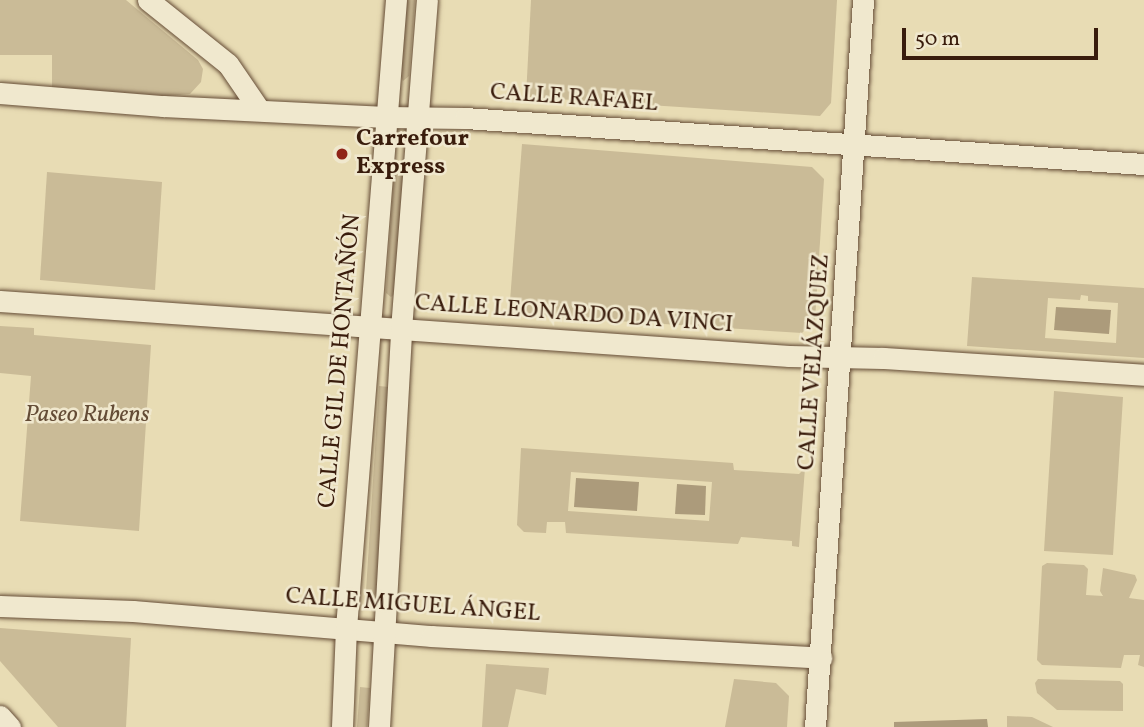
<!DOCTYPE html>
<meta charset="utf-8">
<style>
body{margin:0}
#map{position:relative;width:1144px;height:727px;overflow:hidden;background:#e8dcb4;font-family:Vollkorn,serif}
div>[style]{position:absolute}
.green>*{inset:0;background:#cabb97}
.water>*{inset:0;background:#ac9b7b}
.roads{filter:drop-shadow(0 0 2px #654c36) drop-shadow(0 0 2px #654c36)}
.street>*{height:21px;margin:-10.5px;padding:0 10.5px;transform-origin:10.5px;border-radius:10.5px;background:#f0e8ce}
.dots>*{width:19px;height:19px;translate:-50% -50%;box-sizing:border-box;border:4px solid #f0e8ce;border-radius:50%}
span{translate:-50% -50%;white-space:nowrap;text-align:center;line-height:1.15;-webkit-text-stroke:5px #f0e8ce;paint-order:stroke}
.street-label{font-size:24px;color:#391c0c}
.poi-label{font-size:24px;color:#391c0c;font-weight:700}
.left{translate:0 -50%;text-align:left}
.park-label{font-size:24px;color:#644c36;font-style:italic}
.scale{position:absolute;left:902px;top:28px;width:196px;height:32px;box-sizing:border-box;border:4px solid #391c0c;border-top:0;padding-left:9px;font-size:21px;line-height:24px;white-space:nowrap;color:#391c0c;-webkit-text-stroke:5px #f0e8ce;paint-order:stroke}
</style>
<div id="map">
<div class="green">
<div style="clip-path:polygon(0 0,126px 0,198px 60px,203px 69px,201px 82px,190px 94px,168px 96px,52px 88px,52px 55px,0 55px)"></div>
<div style="clip-path:polygon(405px 0,415px 0,409px 76px,403px 81px,400px 74px)"></div>
<div style="clip-path:polygon(531px 0,837px 0,831px 103px,820px 116px,526px 97px)"></div>
<div style="clip-path:polygon(522px 144px,812px 167px,824px 179px,815px 320px,802px 333px,509px 314px)"></div>
<div style="clip-path:polygon(394px 171px,403px 171px,396px 293px,391px 297px,386px 293px)"></div>
<div style="clip-path:polygon(47px 172px,162px 182px,155px 290px,40px 280px)"></div>
<div style="clip-path:polygon(evenodd,972px 277px,1144px 288px,1144px 358px,967px 346px,972px 277px,1081px 295px,1088px 296px,1088px 301px,1118px 303px,1116px 343px,1045px 338px,1048px 298px,1080px 300px,1081px 295px)"></div>
<div style="clip-path:polygon(0 326px,34px 328px,34px 335px,151px 345px,139px 531px,20px 521px,31px 376px,0 373px)"></div>
<div style="clip-path:polygon(379px 386px,389px 387px,377px 592px,371px 599px,366px 591px)"></div>
<div style="clip-path:polygon(1054px 391px,1123px 397px,1113px 555px,1044px 551px)"></div>
<div style="clip-path:polygon(evenodd,521px 448px,733px 463px,734px 470px,799px 474px,805px 468px,799px 547px,792px 546px,792px 541px,741px 537px,738px 544px,566px 533px,565px 522px,547px 522px,546px 533px,524px 532px,517px 525px,521px 448px,571px 472px,712px 482px,709px 521px,568px 511px,571px 472px)"></div>
<div style="clip-path:polygon(1047px 563px,1084px 565px,1088px 569px,1086px 595px,1103px 596px,1100px 591px,1103px 568px,1135px 575px,1137px 580px,1129px 598px,1144px 600px,1144px 667px,1138px 665px,1140px 655px,1124px 655px,1121px 668px,1042px 665px,1037px 660px,1042px 566px)"></div>
<div style="clip-path:polygon(0 628px,131px 638px,126px 727px,58px 727px,0 661px)"></div>
<div style="clip-path:polygon(486px 664px,549px 668px,546px 695px,516px 689px,508px 727px,482px 727px)"></div>
<div style="clip-path:polygon(734px 679px,776px 683px,789px 696px,787px 727px,725px 727px)"></div>
<div style="clip-path:polygon(1038px 679px,1120px 681px,1123px 684px,1123px 711px,1057px 710px,1037px 693px,1035px 683px)"></div>
<div style="clip-path:polygon(360px 687px,370px 688px,367px 727px,357px 727px)"></div>
<div style="clip-path:polygon(1007px 716px,1032px 717px,1053px 727px,1007px 727px)"></div>
</div>
<div class="water">
<div style="clip-path:polygon(1056px 307px,1111px 310px,1109px 334px,1054px 330px)"></div>
<div style="clip-path:polygon(576px 478px,639px 482px,637px 511px,574px 507px)"></div>
<div style="clip-path:polygon(677px 484px,706px 486px,705px 515px,675px 514px)"></div>
<div style="clip-path:polygon(987px 719px,988px 727px,894px 727px,894px 722px)"></div>
</div>
<div class="roads">
<div class="street">
<div style="left:148px;top:0;width:102px;rotate:38.7deg"></div>
<div style="left:228px;top:64px;width:53px;rotate:55.7deg"></div>
<div style="left:0;top:93px;width:164px;rotate:4.6deg"></div>
<div style="left:163px;top:106px;width:223px;rotate:2.8deg"></div>
<div style="left:386px;top:117px;width:79px;rotate:0.7deg"></div>
<div style="left:465px;top:118px;width:681px;rotate:3.88deg"></div>
<div style="left:0;top:301px;width:791px;rotate:3.99deg"></div>
<div style="left:789px;top:356px;width:94px;rotate:1.2deg"></div>
<div style="left:883px;top:358px;width:262px;rotate:3.7deg"></div>
<div style="left:0;top:606px;width:133px;rotate:2.2deg"></div>
<div style="left:133px;top:611px;width:300px;rotate:4.8deg"></div>
<div style="left:432px;top:636px;width:390px;rotate:3.2deg"></div>
<div style="left:0;top:716px;width:15px;rotate:48deg"></div>
<div style="left:342px;top:727px;width:99px;rotate:-87.7deg"></div>
<div style="left:346px;top:628px;width:630px;rotate:-85.45deg"></div>
<div style="left:379px;top:727px;width:399px;rotate:-86.8deg"></div>
<div style="left:401px;top:329px;width:330px;rotate:-85.5deg"></div>
<div style="left:815px;top:727px;width:729px;rotate:-86.22deg"></div>
</div>
</div>
<div class="dots">
<div style="left:342px;top:154px;background:#8f2418"></div>
</div>
<div class="street-label">
<span style="left:574px;top:99px;rotate:4deg">CALLE RAFAEL</span>
<span style="left:574px;top:315px;rotate:4deg">CALLE LEONARDO DA VINCI</span>
<span style="left:341px;top:361px;rotate:-85deg">CALLE GIL DE HONTAÑÓN</span>
<span style="left:815px;top:362px;rotate:-86deg">CALLE VELÁZQUEZ</span>
<span style="left:413px;top:606px;rotate:4deg">CALLE MIGUEL ÁNGEL</span>
</div>
<div class="poi-label">
<span class="left" style="left:356px;top:154px">Carrefour<br>Express</span>
</div>
<div class="park-label">
<span style="left:87px;top:416px">Paseo Rubens</span>
</div>
<div class="scale">50 m</div>
</div>
